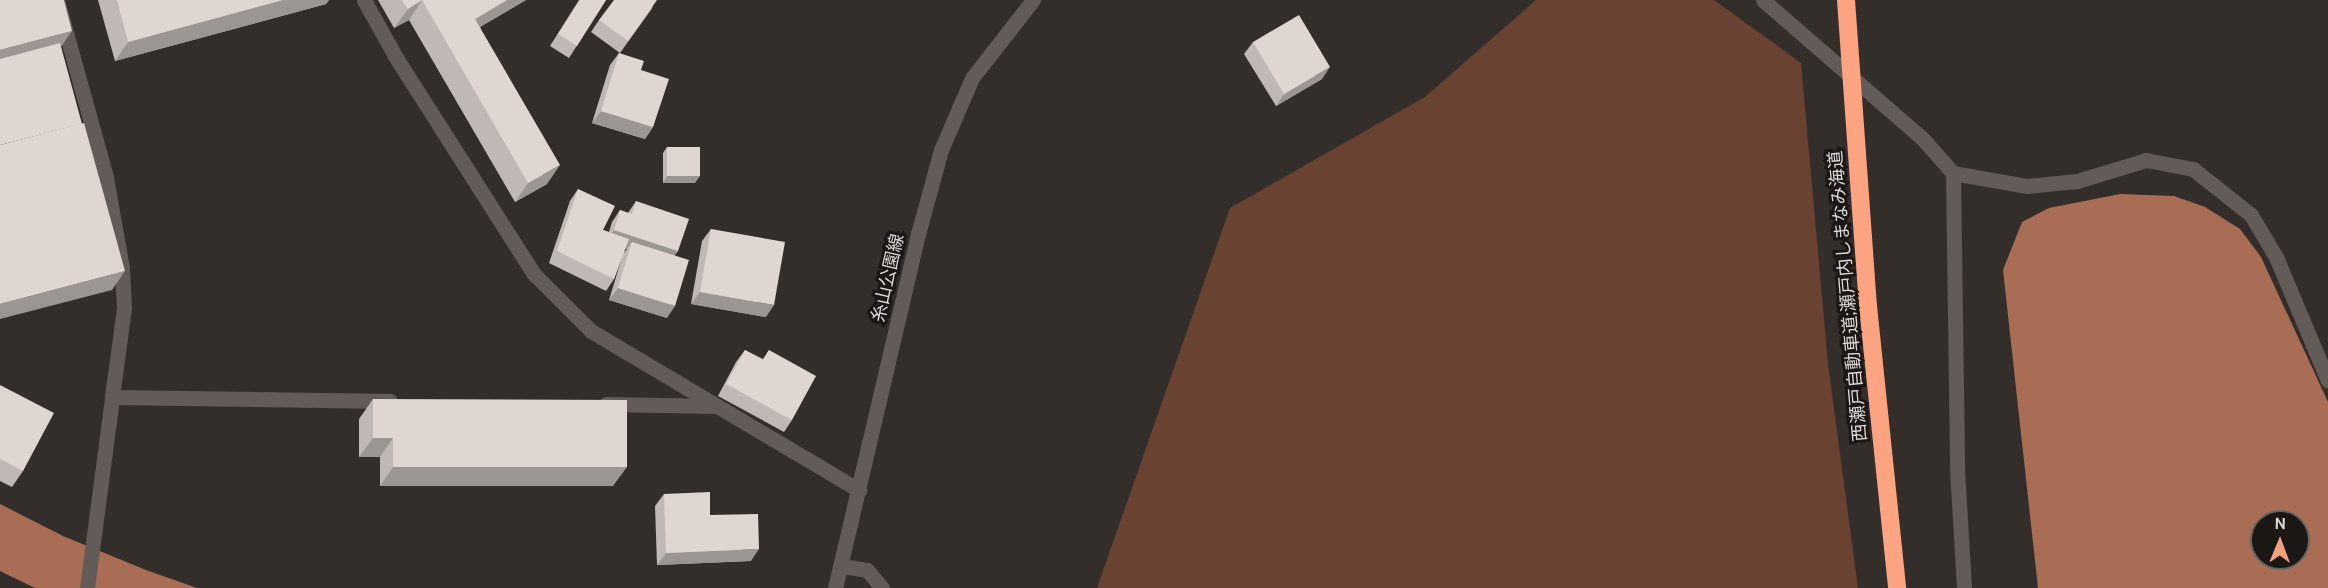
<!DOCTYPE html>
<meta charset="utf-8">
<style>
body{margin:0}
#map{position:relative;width:2328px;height:588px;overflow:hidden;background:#342e2b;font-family:Cabin,"Noto Sans JP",sans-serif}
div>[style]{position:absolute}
.green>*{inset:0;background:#694232}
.water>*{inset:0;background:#a96d56}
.minor>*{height:15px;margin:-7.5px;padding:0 7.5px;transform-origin:7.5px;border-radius:7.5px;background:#625b58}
.secondary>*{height:15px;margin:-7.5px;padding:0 7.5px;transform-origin:7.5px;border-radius:7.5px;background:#625b58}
.motorway>*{height:18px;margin:-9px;padding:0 9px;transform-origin:9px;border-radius:9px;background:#fca381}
.wall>*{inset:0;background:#c0b8b5}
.shaded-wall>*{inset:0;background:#9c9693}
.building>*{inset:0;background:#dfd6d2}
span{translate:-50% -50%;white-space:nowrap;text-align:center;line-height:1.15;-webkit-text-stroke:6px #1a1715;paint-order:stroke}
.street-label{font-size:18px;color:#ddd8d7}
.north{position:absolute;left:2250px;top:510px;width:60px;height:60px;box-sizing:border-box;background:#1a1715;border:2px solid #686463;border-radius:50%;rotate:1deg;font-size:16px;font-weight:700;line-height:24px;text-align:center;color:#ddd8d7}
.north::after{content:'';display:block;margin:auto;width:21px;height:27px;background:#f2a080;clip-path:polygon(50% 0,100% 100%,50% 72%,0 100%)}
</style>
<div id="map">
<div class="green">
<div style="clip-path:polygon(1536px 0,1714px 0,1801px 63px,1828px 364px,1858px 588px,1097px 588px,1230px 208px,1425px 97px)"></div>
</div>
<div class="water">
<div style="clip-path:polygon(evenodd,2120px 194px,2174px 196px,2205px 207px,2240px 229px,2261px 257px,2328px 402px,2328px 588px,2038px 588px,2003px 270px,2022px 222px,2049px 208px,2120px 194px,2262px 522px,2298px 522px,2298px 558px,2262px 558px,2262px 522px)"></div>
<div style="clip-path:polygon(0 504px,63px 536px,146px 570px,197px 588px,35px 588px,0 571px)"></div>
</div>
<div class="minor">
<div style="left:57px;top:0;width:184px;rotate:74.5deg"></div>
<div style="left:106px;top:177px;width:92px;rotate:80deg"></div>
<div style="left:122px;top:268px;width:40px;rotate:87.1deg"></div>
<div style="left:124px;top:308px;width:90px;rotate:97.7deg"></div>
<div style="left:364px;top:0;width:64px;rotate:61deg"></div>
<div style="left:395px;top:56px;width:259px;rotate:57.5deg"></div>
<div style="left:534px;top:274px;width:81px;rotate:45deg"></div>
<div style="left:591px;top:331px;width:312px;rotate:30.7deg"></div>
<div style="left:1763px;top:0;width:211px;rotate:41deg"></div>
<div style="left:1922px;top:138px;width:47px;rotate:48.5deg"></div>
<div style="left:1953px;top:173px;width:74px;rotate:10.1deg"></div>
<div style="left:2026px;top:186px;width:51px;rotate:-5.6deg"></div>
<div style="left:2077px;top:181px;width:72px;rotate:-16.9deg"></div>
<div style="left:2146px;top:160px;width:48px;rotate:10.8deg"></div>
<div style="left:2193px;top:169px;width:74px;rotate:38.4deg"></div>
<div style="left:2251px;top:215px;width:49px;rotate:59.2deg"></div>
<div style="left:2276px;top:257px;width:134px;rotate:67.2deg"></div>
<div style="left:1953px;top:173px;width:296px;rotate:89.2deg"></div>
<div style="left:1957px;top:469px;width:119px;rotate:86.6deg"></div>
<div style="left:606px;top:404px;width:111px;rotate:1deg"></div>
<div style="left:842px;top:566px;width:25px;rotate:9deg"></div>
<div style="left:867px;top:570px;width:23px;rotate:50deg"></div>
<div style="left:87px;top:588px;width:193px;rotate:-82.5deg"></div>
<div style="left:112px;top:397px;width:278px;rotate:0.8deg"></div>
</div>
<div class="secondary">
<div style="left:835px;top:588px;width:364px;rotate:-76.8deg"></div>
<div style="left:918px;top:234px;width:87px;rotate:-74.7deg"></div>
<div style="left:941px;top:150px;width:78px;rotate:-66.7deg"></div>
<div style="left:972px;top:78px;width:99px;rotate:-52deg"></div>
</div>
<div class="motorway">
<div style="left:1846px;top:0;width:307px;rotate:85.9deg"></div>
<div style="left:1868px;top:306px;width:283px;rotate:84.1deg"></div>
</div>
<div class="wall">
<div style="clip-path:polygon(98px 0,329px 0,326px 4px,115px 61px)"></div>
<div style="clip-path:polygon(378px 0,526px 0,480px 27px,547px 184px,515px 202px,409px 20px,394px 28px)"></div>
<div style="clip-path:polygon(579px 0,606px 0,569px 58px,550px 46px)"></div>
<div style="clip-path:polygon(653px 7px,620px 53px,591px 32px,599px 20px)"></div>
<div style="clip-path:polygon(1253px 42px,1322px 79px,1276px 106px,1244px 54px)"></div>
<div style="clip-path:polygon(619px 53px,641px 70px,653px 127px,645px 139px,592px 123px,610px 65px)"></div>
<div style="clip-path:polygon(667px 147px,695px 183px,663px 183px,663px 153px)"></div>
<div style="clip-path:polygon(578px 189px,603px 230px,609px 232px,612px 222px,620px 210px,628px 213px,636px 201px,678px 251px,675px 255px,667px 318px,609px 300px,623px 254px,627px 249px,625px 249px,614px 279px,606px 291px,549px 263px,570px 201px)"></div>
<div style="clip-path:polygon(711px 229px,766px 317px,691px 304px,702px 241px)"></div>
<div style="clip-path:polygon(745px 350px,763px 359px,769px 350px,792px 420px,784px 432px,718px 396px,736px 362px)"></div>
<div style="clip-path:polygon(0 385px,23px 471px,12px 487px,0 481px)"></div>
<div style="clip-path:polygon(373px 399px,613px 486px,380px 486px,380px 457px,359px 457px,359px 419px)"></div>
<div style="clip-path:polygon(664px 494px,710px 515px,751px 561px,657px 565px,655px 506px)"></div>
</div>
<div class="shaded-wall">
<div style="clip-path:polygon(283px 0,329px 0,326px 4px,115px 61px,128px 42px)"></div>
<div style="clip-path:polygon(422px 0,409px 20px,394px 28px,408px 9px)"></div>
<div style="clip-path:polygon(507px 0,526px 0,461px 38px,475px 19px)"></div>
<div style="clip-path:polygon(72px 31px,58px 51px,0 65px,0 50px)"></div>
<div style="clip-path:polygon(1330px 67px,1322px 79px,1276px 106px,1284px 94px)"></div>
<div style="clip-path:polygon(601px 111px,653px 127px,645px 139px,592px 123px)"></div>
<div style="clip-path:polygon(560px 165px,547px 184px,515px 202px,528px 183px)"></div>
<div style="clip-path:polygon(667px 176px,700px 176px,695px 183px,663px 183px)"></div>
<div style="clip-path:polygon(614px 230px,678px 251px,670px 263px,632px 242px,627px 249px,605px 242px)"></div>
<div style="clip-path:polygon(125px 271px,112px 290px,0 319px,0 304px)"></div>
<div style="clip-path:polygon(618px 288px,675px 306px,667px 318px,609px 300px)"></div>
<div style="clip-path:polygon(700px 292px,774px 305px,766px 317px,691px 304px)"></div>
<div style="clip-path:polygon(373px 438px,393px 438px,380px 457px,359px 457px)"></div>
<div style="clip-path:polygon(393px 467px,627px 467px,613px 486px,380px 486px)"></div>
<div style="clip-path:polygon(759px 549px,751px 561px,657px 565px,666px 553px)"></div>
</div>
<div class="building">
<div style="clip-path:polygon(0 0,64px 0,72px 31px,0 50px)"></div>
<div style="clip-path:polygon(117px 0,283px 0,128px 42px)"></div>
<div style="clip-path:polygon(402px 0,507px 0,475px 19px,560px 165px,528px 183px,422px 0,408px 9px)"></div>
<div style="clip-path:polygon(580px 0,606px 0,577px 46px,558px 34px)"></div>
<div style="clip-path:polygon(614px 0,657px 0,628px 41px,599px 20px)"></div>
<div style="clip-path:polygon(1299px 15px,1330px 67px,1284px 94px,1253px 42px)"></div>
<div style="clip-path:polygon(60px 43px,82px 124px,0 145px,0 59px)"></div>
<div style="clip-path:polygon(619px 53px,644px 61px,641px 70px,669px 79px,653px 127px,601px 111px)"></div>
<div style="clip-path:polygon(84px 123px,125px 271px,0 304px,0 145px)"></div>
<div style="clip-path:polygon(667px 147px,700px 147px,700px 176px,667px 176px)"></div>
<div style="clip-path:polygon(578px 189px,615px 206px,603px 230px,629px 239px,614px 279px,557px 251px)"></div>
<div style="clip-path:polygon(636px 201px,689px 219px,678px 251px,614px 230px,620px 210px,632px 214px)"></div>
<div style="clip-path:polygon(711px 229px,785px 242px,774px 305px,700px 292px)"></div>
<div style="clip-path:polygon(632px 242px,689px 260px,675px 306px,618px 288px)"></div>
<div style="clip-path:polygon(745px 350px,763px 360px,769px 350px,816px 376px,792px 420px,726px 384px)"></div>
<div style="clip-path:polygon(0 385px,54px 413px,23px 471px,0 459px)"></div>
<div style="clip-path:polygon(373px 399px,627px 400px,627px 467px,393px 467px,393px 438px,373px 438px)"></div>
<div style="clip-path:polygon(710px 492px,710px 515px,758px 514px,759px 549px,666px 553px,664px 494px)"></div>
</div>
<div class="street-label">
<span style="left:888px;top:278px;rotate:-77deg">糸山公園線</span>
<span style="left:1848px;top:296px;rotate:-95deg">西瀬戸自動車道;瀬戸内しまなみ海道</span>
</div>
<div class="north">N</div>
</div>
